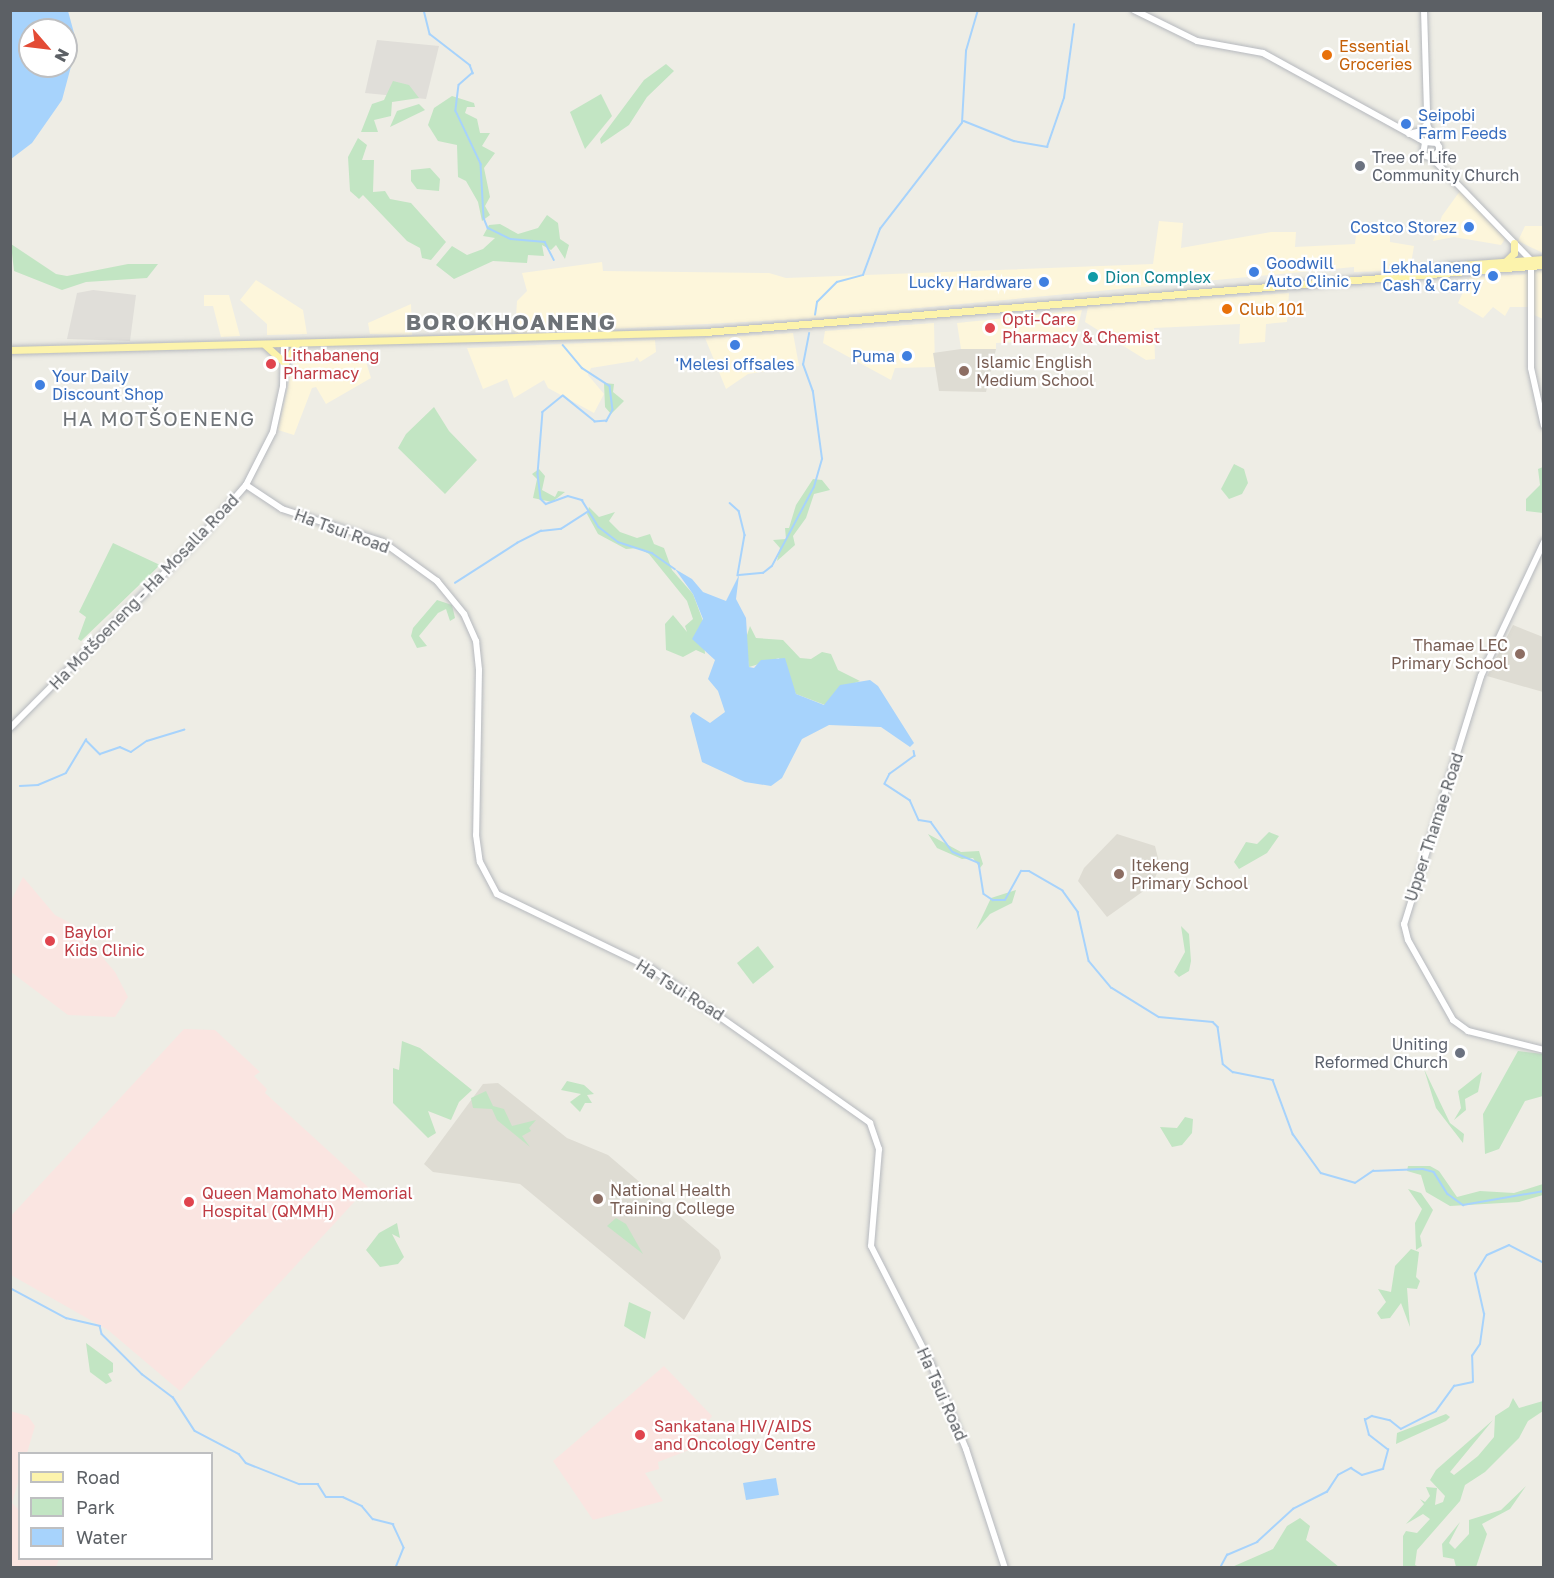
<!DOCTYPE html>
<meta charset="utf-8">
<style>
body{margin:0}
#map{position:relative;width:1554px;height:1578px;overflow:hidden;background:#eeede5;font-family:"Golos Text",sans-serif}
div>[style]{position:absolute}
.commercial>*{inset:0;background:#fdf6db}
.industrial>*{inset:0;background:#e0ded9}
.education>*{inset:0;background:#dedcd3}
.medical>*{inset:0;background:#fae5e1}
.green>*{inset:0;background:#c2e5c3}
.water>*{inset:0;background:#a7d3fc}
.stream>*{height:1.5px;margin:-0.75px;padding:0 0.75px;transform-origin:0.75px;border-radius:0.75px;background:#a7d3fc}
.roads{filter:drop-shadow(0 0 2px #b6b9be) drop-shadow(0 0 2px #b6b9be)}
.secondary>*{height:6px;margin:-3px;padding:0 3px;transform-origin:3px;border-radius:3px;background:#fff}
.primary>*{height:7px;margin:-3.5px;padding:0 3.5px;transform-origin:3.5px;border-radius:3.5px;background:#fcf3ac}
.dots>*{width:16px;height:16px;translate:-50% -50%;box-sizing:border-box;border:3px solid #fff;border-radius:50%}
span{translate:-50% -50%;white-space:nowrap;text-align:center;line-height:1.15;-webkit-text-stroke:4.5px #fff;paint-order:stroke}
.food-label{font-size:16px;color:#c56008}
.left{translate:0 -50%;text-align:left}
.shop-label{font-size:16px;color:#366cbe}
.right{translate:-100% -50%;text-align:right}
.worship-label{font-size:16px;color:#5b616d}
.culture-label{font-size:16px;color:#0d838f}
.health-label{font-size:16px;color:#be3a42}
.education-label{font-size:16px;color:#785e54}
.street-label{font-size:16px;color:#5c6065}
.quarter-label{font-size:20px;color:#6d7277;letter-spacing:1.5px}
.district-label{font-size:22px;color:#6d7277;font-weight:700;letter-spacing:1.5px}
.frame{position:absolute;inset:0;border:12px solid #5c6065;pointer-events:none}
.legend{position:absolute;left:18px;top:1452px;width:195px;height:108px;box-sizing:border-box;background:#fff;border:2px solid #bebfc1;margin:0;padding:8px 10px;list-style:none;font-size:18px;color:#5c6065}
.legend li{display:flex;align-items:center;gap:12px;height:30px}
.legend b{width:30px;border:2px solid #bebfc1}
.north{position:absolute;left:18px;top:18px;width:60px;height:60px;box-sizing:border-box;background:#fff;border:2px solid #bebfc1;border-radius:50%;rotate:118deg;font-size:16px;font-weight:700;line-height:24px;text-align:center;color:#5c6065}
.north::after{content:'';display:block;margin:auto;width:21px;height:27px;background:#e34b35;clip-path:polygon(50% 0,100% 100%,50% 72%,0 100%)}
</style>
<div id="map">
<div class="commercial">
<div style="clip-path:polygon(1460px 191px,1505px 239px,1501px 245px,1454px 237px,1433px 241px,1442px 216px)"></div>
<div style="clip-path:polygon(1159px 221px,1183px 223px,1181px 248px,1271px 232px,1296px 232px,1295px 247px,1355px 244px,1357px 225px,1390px 227px,1390px 242px,1414px 246px,1411px 264px,1389px 264px,1389px 271px,1354px 272px,1354px 267px,802px 319px,515px 334px,517px 301px,527px 291px,522px 273px,602px 262px,603px 271px,769px 273px,786px 278px,1153px 264px)"></div>
<div style="clip-path:polygon(1525px 226px,1543px 226px,1543px 253px,1518px 241px)"></div>
<div style="clip-path:polygon(1543px 268px,1543px 319px,1534px 315px,1534px 307px,1510px 307px,1505px 316px,1493px 307px,1483px 318px,1458px 303px,1470px 277px,1529px 274px)"></div>
<div style="clip-path:polygon(256px 280px,303px 310px,307px 334px,267px 335px,267px 324px,240px 300px)"></div>
<div style="clip-path:polygon(1289px 293px,1287px 322px,1266px 324px,1265px 342px,1239px 344px,1240px 324px,1154px 328px,1155px 359px,1146px 360px,1085px 322px,1088px 307px)"></div>
<div style="clip-path:polygon(204px 295px,229px 295px,240px 336px,221px 337px,213px 306px,204px 306px)"></div>
<div style="clip-path:polygon(411px 304px,412px 335px,370px 334px,368px 323px)"></div>
<div style="clip-path:polygon(1082px 310px,1074px 341px,1050px 335px,1049px 340px,996px 343px,996px 349px,961px 349px,957px 323px)"></div>
<div style="clip-path:polygon(934px 323px,935px 367px,895px 368px,891px 380px,823px 343px,825px 331px)"></div>
<div style="clip-path:polygon(793px 333px,799px 366px,748px 374px,726px 389px,705px 338px)"></div>
<div style="clip-path:polygon(655px 340px,656px 352px,640px 362px,637px 357px,634px 361px,591px 368px,588px 375px,604px 394px,594px 413px,548px 388px,544px 380px,514px 398px,507px 379px,483px 389px,467px 348px)"></div>
<div style="clip-path:polygon(363px 352px,371px 378px,326px 404px,316px 387px,312px 388px,294px 435px,278px 430px,294px 360px)"></div>
</div>
<div class="industrial">
<div style="clip-path:polygon(377px 40px,439px 46px,426px 99px,365px 93px)"></div>
<div style="clip-path:polygon(93px 290px,136px 295px,130px 341px,67px 339px,77px 293px)"></div>
</div>
<div class="education">
<div style="clip-path:polygon(961px 349px,996px 349px,986px 392px,939px 391px,933px 353px)"></div>
<div style="clip-path:polygon(1513px 625px,1543px 637px,1543px 692px,1487px 676px)"></div>
<div style="clip-path:polygon(1117px 834px,1155px 846px,1160px 866px,1152px 885px,1107px 917px,1078px 881px,1084px 868px)"></div>
<div style="clip-path:polygon(498px 1083px,567px 1138px,608px 1155px,719px 1250px,721px 1258px,684px 1320px,520px 1184px,433px 1172px,424px 1164px,483px 1084px)"></div>
</div>
<div class="medical">
<div style="clip-path:polygon(23px 877px,55px 915px,76px 926px,115px 972px,128px 997px,115px 1017px,68px 1015px,11px 972px,11px 901px)"></div>
<div style="clip-path:polygon(184px 1029px,215px 1030px,260px 1072px,254px 1076px,267px 1089px,265px 1093px,368px 1187px,180px 1391px,108px 1330px,11px 1275px,10px 1217px)"></div>
<div style="clip-path:polygon(664px 1366px,712px 1416px,689px 1450px,658px 1462px,659px 1469px,645px 1473px,663px 1501px,593px 1520px,553px 1461px)"></div>
<div style="clip-path:polygon(10px 1411px,28px 1416px,35px 1426px,27px 1453px,20px 1454px,19px 1479px,12px 1503px,19px 1510px,20px 1558px,59px 1559px,56px 1567px,11px 1567px)"></div>
</div>
<div class="green">
<div style="clip-path:polygon(666px 64px,674px 71px,647px 97px,629px 125px,601px 144px,600px 139px,644px 80px)"></div>
<div style="clip-path:polygon(393px 81px,409px 85px,419px 98px,392px 102px,391px 116px,374px 120px,378px 132px,361px 132px,372px 104px,384px 100px)"></div>
<div style="clip-path:polygon(601px 94px,612px 116px,585px 149px,570px 112px)"></div>
<div style="clip-path:polygon(452px 96px,474px 103px,475px 107px,467px 107px,465px 113px,477px 119px,480px 133px,490px 133px,482px 146px,495px 153px,484px 168px,490px 197px,485px 206px,490px 215px,482px 221px,478px 202px,466px 181px,458px 177px,457px 145px,438px 141px,428px 125px,434px 108px)"></div>
<div style="clip-path:polygon(419px 104px,425px 110px,390px 127px,397px 111px)"></div>
<div style="clip-path:polygon(358px 138px,367px 145px,362px 160px,374px 160px,373px 192px,385px 191px,390px 199px,411px 203px,446px 242px,431px 260px,422px 258px,420px 248px,407px 241px,363px 195px,359px 199px,350px 191px,348px 157px)"></div>
<div style="clip-path:polygon(430px 168px,440px 179px,439px 191px,417px 189px,411px 181px,411px 170px)"></div>
<div style="clip-path:polygon(547px 215px,558px 223px,560px 239px,569px 245px,565px 259px,556px 245px,551px 250px,542px 245px,544px 256px,528px 255px,527px 263px,493px 261px,454px 279px,436px 265px,452px 246px,467px 255px,483px 249px,495px 238px,483px 236px,489px 225px,500px 224px,518px 234px,538px 228px)"></div>
<div style="clip-path:polygon(11px 244px,56px 274px,67px 276px,128px 264px,158px 264px,147px 278px,86px 282px,62px 290px,14px 271px)"></div>
<div style="clip-path:polygon(604px 383px,614px 384px,613px 392px,624px 401px,611px 414px,605px 407px)"></div>
<div style="clip-path:polygon(434px 407px,449px 431px,477px 460px,445px 494px,398px 448px,406px 434px)"></div>
<div style="clip-path:polygon(1234px 464px,1244px 469px,1248px 483px,1242px 494px,1229px 499px,1221px 489px)"></div>
<div style="clip-path:polygon(1543px 467px,1543px 513px,1526px 511px,1526px 499px,1540px 485px,1538px 469px)"></div>
<div style="clip-path:polygon(539px 469px,545px 476px,542px 490px,555px 497px,558px 491px,565px 492px,552px 502px,533px 498px,537px 479px,532px 474px)"></div>
<div style="clip-path:polygon(813px 479px,822px 480px,830px 490px,814px 494px,806px 518px,793px 536px,795px 545px,777px 561px,780px 548px,773px 540px,786px 539px,785px 528px,789px 528px,796px 505px)"></div>
<div style="clip-path:polygon(589px 507px,599px 517px,615px 512px,609px 521px,620px 532px,637px 538px,650px 534px,654px 544px,664px 548px,672px 570px,693px 594px,703px 621px,705px 654px,696px 650px,683px 657px,666px 650px,665px 624px,673px 615px,687px 632px,685px 626px,693px 619px,687px 601px,649px 554px,638px 548px,626px 549px,598px 534px,587px 514px)"></div>
<div style="clip-path:polygon(113px 543px,160px 565px,81px 641px,78px 639px,86px 617px,79px 612px)"></div>
<div style="clip-path:polygon(437px 600px,452px 605px,455px 618px,450px 621px,446px 609px,438px 613px,419px 636px,427px 646px,417px 648px,411px 636px,413px 628px)"></div>
<div style="clip-path:polygon(750px 626px,756px 638px,783px 640px,800px 658px,811px 659px,822px 652px,831px 654px,838px 670px,860px 681px,839px 689px,825px 705px,796px 694px,779px 658px,749px 667px,745px 641px)"></div>
<div style="clip-path:polygon(1269px 832px,1279px 836px,1267px 853px,1239px 869px,1234px 862px,1246px 842px,1257px 844px)"></div>
<div style="clip-path:polygon(928px 834px,961px 852px,979px 851px,983px 864px,980px 868px,973px 858px,962px 859px,937px 848px)"></div>
<div style="clip-path:polygon(1016px 890px,1012px 903px,990px 914px,976px 930px,991px 898px)"></div>
<div style="clip-path:polygon(1181px 926px,1189px 934px,1191px 961px,1189px 971px,1179px 977px,1174px 972px,1185px 952px)"></div>
<div style="clip-path:polygon(758px 946px,774px 967px,753px 984px,737px 963px)"></div>
<div style="clip-path:polygon(402px 1041px,420px 1048px,472px 1090px,459px 1102px,451px 1120px,428px 1111px,436px 1133px,428px 1138px,393px 1103px,393px 1068px,399px 1070px)"></div>
<div style="clip-path:polygon(1518px 1051px,1543px 1054px,1543px 1096px,1525px 1101px,1499px 1149px,1485px 1154px,1483px 1114px)"></div>
<div style="clip-path:polygon(1424px 1069px,1450px 1123px,1464px 1134px,1463px 1143px,1436px 1108px)"></div>
<div style="clip-path:polygon(1482px 1072px,1478px 1092px,1465px 1099px,1466px 1110px,1454px 1120px,1461px 1108px,1458px 1091px)"></div>
<div style="clip-path:polygon(567px 1081px,584px 1085px,594px 1094px,587px 1095px,592px 1103px,585px 1103px,580px 1112px,570px 1102px,581px 1094px,561px 1090px)"></div>
<div style="clip-path:polygon(486px 1091px,493px 1106px,504px 1109px,512px 1126px,536px 1120px,529px 1128px,531px 1131px,522px 1136px,530px 1147px,497px 1120px,492px 1109px,473px 1108px,471px 1098px)"></div>
<div style="clip-path:polygon(1185px 1117px,1193px 1119px,1192px 1133px,1182px 1145px,1172px 1147px,1160px 1127px,1177px 1128px)"></div>
<div style="clip-path:polygon(1408px 1166px,1430px 1166px,1439px 1171px,1457px 1197px,1480px 1191px,1514px 1193px,1543px 1184px,1543px 1195px,1519px 1202px,1450px 1206px,1426px 1192px,1421px 1175px,1407px 1171px)"></div>
<div style="clip-path:polygon(1408px 1189px,1421px 1193px,1433px 1210px,1420px 1236px,1422px 1246px,1416px 1250px,1415px 1223px,1422px 1209px)"></div>
<div style="clip-path:polygon(616px 1218px,626px 1224px,643px 1254px,607px 1226px)"></div>
<div style="clip-path:polygon(397px 1223px,400px 1238px,392px 1234px,404px 1257px,398px 1264px,380px 1267px,366px 1250px,379px 1233px)"></div>
<div style="clip-path:polygon(1411px 1249px,1419px 1252px,1416px 1277px,1420px 1281px,1417px 1289px,1407px 1288px,1410px 1327px,1401px 1303px,1390px 1318px,1381px 1319px,1377px 1313px,1386px 1302px,1378px 1289px,1391px 1292px,1395px 1266px)"></div>
<div style="clip-path:polygon(629px 1302px,651px 1312px,645px 1339px,624px 1326px)"></div>
<div style="clip-path:polygon(86px 1343px,113px 1363px,113px 1372px,108px 1374px,112px 1381px,106px 1384px,90px 1372px)"></div>
<div style="clip-path:polygon(1513px 1398px,1519px 1408px,1543px 1401px,1543px 1411px,1528px 1421px,1519px 1438px,1485px 1472px,1465px 1485px,1460px 1501px,1417px 1550px,1415px 1565px,1419px 1567px,1403px 1567px,1403px 1536px,1406px 1531px,1417px 1533px,1430px 1519px,1423px 1514px,1406px 1524px,1424px 1504px,1420px 1499px,1425px 1502px,1430px 1496px,1426px 1487px,1437px 1488px,1435px 1505px,1443px 1502px,1445px 1496px,1430px 1480px,1436px 1470px,1493px 1420px,1450px 1472px,1454px 1475px,1478px 1456px,1494px 1437px,1495px 1416px,1509px 1407px)"></div>
<div style="clip-path:polygon(1446px 1414px,1450px 1417px,1446px 1421px,1396px 1444px,1397px 1433px)"></div>
<div style="clip-path:polygon(1526px 1486px,1510px 1509px,1482px 1524px,1487px 1534px,1476px 1567px,1456px 1567px,1454px 1559px,1443px 1557px,1442px 1544px,1460px 1522px,1449px 1543px,1455px 1549px,1469px 1534px,1469px 1520px,1501px 1510px)"></div>
<div style="clip-path:polygon(1300px 1518px,1310px 1526px,1306px 1540px,1339px 1567px,1232px 1567px,1273px 1549px,1287px 1526px)"></div>
</div>
<div class="water">
<div style="clip-path:polygon(evenodd,11px 10px,68px 11px,77px 44px,62px 100px,32px 143px,11px 159px,11px 10px,30px 30px,66px 30px,66px 66px,30px 66px,30px 30px)"></div>
<div style="clip-path:polygon(675px 569px,692px 579px,703px 592px,726px 601px,739px 575px,736px 599px,746px 618px,749px 667px,754px 668px,761px 660px,785px 658px,796px 694px,824px 705px,840px 685px,870px 680px,878px 686px,914px 743px,910px 747px,881px 727px,829px 725px,802px 739px,782px 778px,771px 786px,745px 782px,702px 762px,690px 716px,693px 712px,710px 723px,725px 712px,718px 691px,708px 679px,715px 660px,692px 639px,703px 619px,693px 594px)"></div>
<div style="clip-path:polygon(776px 1478px,779px 1495px,746px 1500px,743px 1483px)"></div>
</div>
<div class="stream">
<div style="left:424px;top:10px;width:25px;rotate:76deg"></div>
<div style="left:430px;top:34px;width:51px;rotate:37.8deg"></div>
<div style="left:470px;top:65px;width:9px;rotate:69deg"></div>
<div style="left:473px;top:73px;width:18px;rotate:139deg"></div>
<div style="left:459px;top:85px;width:26px;rotate:97deg"></div>
<div style="left:456px;top:111px;width:59px;rotate:64.7deg"></div>
<div style="left:481px;top:164px;width:54px;rotate:86.8deg"></div>
<div style="left:484px;top:218px;width:11px;rotate:68deg"></div>
<div style="left:488px;top:228px;width:25px;rotate:26deg"></div>
<div style="left:511px;top:239px;width:34px;rotate:5deg"></div>
<div style="left:545px;top:242px;width:20px;rotate:63deg"></div>
<div style="left:964px;top:121px;width:54px;rotate:21.8deg"></div>
<div style="left:1014px;top:141px;width:34px;rotate:10deg"></div>
<div style="left:1047px;top:147px;width:52px;rotate:-70.9deg"></div>
<div style="left:1064px;top:98px;width:74px;rotate:-82.2deg"></div>
<div style="left:815px;top:315px;width:13px;rotate:-81deg"></div>
<div style="left:817px;top:302px;width:28px;rotate:-45deg"></div>
<div style="left:837px;top:282px;width:27px;rotate:-15deg"></div>
<div style="left:863px;top:275px;width:49px;rotate:-69.7deg"></div>
<div style="left:880px;top:229px;width:134px;rotate:-52.3deg"></div>
<div style="left:962px;top:123px;width:72px;rotate:-86.8deg"></div>
<div style="left:966px;top:51px;width:43px;rotate:-73.7deg"></div>
<div style="left:563px;top:345px;width:30px;rotate:50deg"></div>
<div style="left:582px;top:368px;width:33px;rotate:33deg"></div>
<div style="left:610px;top:386px;width:24px;rotate:83deg"></div>
<div style="left:613px;top:410px;width:13px;rotate:119deg"></div>
<div style="left:607px;top:421px;width:12px;rotate:175deg"></div>
<div style="left:595px;top:422px;width:41px;rotate:-140.9deg"></div>
<div style="left:563px;top:396px;width:26px;rotate:141deg"></div>
<div style="left:543px;top:412px;width:62px;rotate:94.6deg"></div>
<div style="left:538px;top:474px;width:25px;rotate:83deg"></div>
<div style="left:541px;top:499px;width:7px;rotate:45deg"></div>
<div style="left:546px;top:504px;width:23px;rotate:-20deg"></div>
<div style="left:568px;top:496px;width:15px;rotate:16deg"></div>
<div style="left:582px;top:500px;width:32px;rotate:58deg"></div>
<div style="left:599px;top:527px;width:24px;rotate:38deg"></div>
<div style="left:618px;top:542px;width:36px;rotate:18deg"></div>
<div style="left:652px;top:553px;width:28px;rotate:35deg"></div>
<div style="left:730px;top:503px;width:12px;rotate:42deg"></div>
<div style="left:739px;top:511px;width:25px;rotate:76deg"></div>
<div style="left:745px;top:535px;width:41px;rotate:99.9deg"></div>
<div style="left:739px;top:575px;width:24px;rotate:-5deg"></div>
<div style="left:763px;top:573px;width:11px;rotate:-38deg"></div>
<div style="left:772px;top:566px;width:89px;rotate:-62deg"></div>
<div style="left:814px;top:487px;width:29px;rotate:-74deg"></div>
<div style="left:822px;top:459px;width:68px;rotate:-97.7deg"></div>
<div style="left:813px;top:392px;width:29px;rotate:-110deg"></div>
<div style="left:803px;top:365px;width:32px;rotate:-79deg"></div>
<div style="left:455px;top:583px;width:74px;rotate:-32.8deg"></div>
<div style="left:517px;top:543px;width:27px;rotate:-27deg"></div>
<div style="left:541px;top:531px;width:20px;rotate:-6deg"></div>
<div style="left:561px;top:529px;width:31px;rotate:-33deg"></div>
<div style="left:914px;top:751px;width:5px;rotate:79deg"></div>
<div style="left:915px;top:756px;width:31px;rotate:144deg"></div>
<div style="left:890px;top:774px;width:11px;rotate:117deg"></div>
<div style="left:885px;top:784px;width:30px;rotate:33deg"></div>
<div style="left:910px;top:800px;width:22px;rotate:66deg"></div>
<div style="left:919px;top:820px;width:12px;rotate:9deg"></div>
<div style="left:931px;top:822px;width:37px;rotate:54deg"></div>
<div style="left:953px;top:852px;width:28px;rotate:23deg"></div>
<div style="left:979px;top:863px;width:31px;rotate:81deg"></div>
<div style="left:984px;top:894px;width:11px;rotate:34deg"></div>
<div style="left:993px;top:900px;width:12px"></div>
<div style="left:1005px;top:900px;width:33px;rotate:-61deg"></div>
<div style="left:1021px;top:871px;width:8px"></div>
<div style="left:1029px;top:871px;width:39px;rotate:30deg"></div>
<div style="left:1063px;top:891px;width:26px;rotate:54deg"></div>
<div style="left:1078px;top:912px;width:50px;rotate:77.3deg"></div>
<div style="left:1089px;top:961px;width:35px;rotate:50deg"></div>
<div style="left:1112px;top:988px;width:55px;rotate:31.7deg"></div>
<div style="left:1159px;top:1017px;width:54px;rotate:5.3deg"></div>
<div style="left:1213px;top:1022px;width:7px;rotate:45deg"></div>
<div style="left:1218px;top:1027px;width:37px;rotate:82deg"></div>
<div style="left:1223px;top:1064px;width:13px;rotate:39deg"></div>
<div style="left:1233px;top:1072px;width:41px;rotate:11.3deg"></div>
<div style="left:1273px;top:1080px;width:58px;rotate:69.7deg"></div>
<div style="left:1293px;top:1134px;width:48px;rotate:54.3deg"></div>
<div style="left:1321px;top:1173px;width:35px;rotate:16deg"></div>
<div style="left:1355px;top:1183px;width:22px;rotate:-34deg"></div>
<div style="left:1373px;top:1171px;width:50px;rotate:-2.3deg"></div>
<div style="left:1423px;top:1169px;width:11px;rotate:15deg"></div>
<div style="left:1434px;top:1172px;width:26px;rotate:58deg"></div>
<div style="left:1448px;top:1194px;width:19px;rotate:36deg"></div>
<div style="left:1463px;top:1205px;width:82px;rotate:-9.8deg"></div>
<div style="left:20px;top:786px;width:18px;rotate:-3deg"></div>
<div style="left:38px;top:785px;width:30px;rotate:-23deg"></div>
<div style="left:66px;top:773px;width:39px;rotate:-59deg"></div>
<div style="left:86px;top:740px;width:20px;rotate:45deg"></div>
<div style="left:100px;top:754px;width:21px;rotate:-19deg"></div>
<div style="left:120px;top:747px;width:12px;rotate:24deg"></div>
<div style="left:131px;top:752px;width:19px;rotate:-35deg"></div>
<div style="left:147px;top:741px;width:39px;rotate:-17deg"></div>
<div style="left:10px;top:791px;width:1px"></div>
<div style="left:10px;top:1288px;width:64px;rotate:28.2deg"></div>
<div style="left:66px;top:1318px;width:35px;rotate:13deg"></div>
<div style="left:100px;top:1326px;width:8px;rotate:76deg"></div>
<div style="left:102px;top:1334px;width:57px;rotate:45deg"></div>
<div style="left:142px;top:1374px;width:39px;rotate:37deg"></div>
<div style="left:173px;top:1397px;width:40px;rotate:57.1deg"></div>
<div style="left:195px;top:1431px;width:50px;rotate:27.6deg"></div>
<div style="left:239px;top:1454px;width:11px;rotate:52deg"></div>
<div style="left:246px;top:1463px;width:57px;rotate:21.6deg"></div>
<div style="left:299px;top:1484px;width:19px"></div>
<div style="left:318px;top:1484px;width:15px;rotate:58deg"></div>
<div style="left:326px;top:1497px;width:17px"></div>
<div style="left:343px;top:1497px;width:21px;rotate:25deg"></div>
<div style="left:362px;top:1506px;width:17px;rotate:50deg"></div>
<div style="left:373px;top:1519px;width:21px;rotate:14deg"></div>
<div style="left:393px;top:1524px;width:26px;rotate:65deg"></div>
<div style="left:404px;top:1548px;width:22px;rotate:112deg"></div>
<div style="left:1220px;top:1568px;width:15px;rotate:-62deg"></div>
<div style="left:1227px;top:1555px;width:33px;rotate:-23deg"></div>
<div style="left:1257px;top:1542px;width:49px;rotate:-42.5deg"></div>
<div style="left:1293px;top:1509px;width:38px;rotate:-27deg"></div>
<div style="left:1327px;top:1492px;width:20px;rotate:-57deg"></div>
<div style="left:1338px;top:1475px;width:15px;rotate:-28deg"></div>
<div style="left:1351px;top:1468px;width:13px;rotate:32deg"></div>
<div style="left:1362px;top:1475px;width:22px;rotate:-16deg"></div>
<div style="left:1383px;top:1469px;width:20px;rotate:-75deg"></div>
<div style="left:1388px;top:1450px;width:24px;rotate:-142deg"></div>
<div style="left:1369px;top:1435px;width:16px;rotate:-105deg"></div>
<div style="left:1365px;top:1420px;width:8px;rotate:-30deg"></div>
<div style="left:1372px;top:1416px;width:18px;rotate:13deg"></div>
<div style="left:1390px;top:1420px;width:14px;rotate:39deg"></div>
<div style="left:1401px;top:1429px;width:39px;rotate:-27deg"></div>
<div style="left:1436px;top:1411px;width:31px;rotate:-54deg"></div>
<div style="left:1454px;top:1386px;width:19px;rotate:-12deg"></div>
<div style="left:1473px;top:1382px;width:26px;rotate:-92deg"></div>
<div style="left:1472px;top:1356px;width:14px;rotate:-56deg"></div>
<div style="left:1480px;top:1344px;width:30px;rotate:-82deg"></div>
<div style="left:1484px;top:1314px;width:41px;rotate:-102.7deg"></div>
<div style="left:1475px;top:1274px;width:22px;rotate:-58deg"></div>
<div style="left:1487px;top:1255px;width:24px;rotate:-24deg"></div>
<div style="left:1509px;top:1245px;width:39px;rotate:27deg"></div>
</div>
<div class="roads">
<div class="secondary">
<div style="left:1134px;top:10px;width:70px;rotate:26.2deg"></div>
<div style="left:1197px;top:41px;width:67px;rotate:10.3deg"></div>
<div style="left:1263px;top:53px;width:185px;rotate:28.8deg"></div>
<div style="left:1424px;top:10px;width:131px;rotate:88.3deg"></div>
<div style="left:1428px;top:127px;width:23px;rotate:61deg"></div>
<div style="left:1439px;top:147px;width:4px;rotate:90deg"></div>
<div style="left:1439px;top:151px;width:10px;rotate:135deg"></div>
<div style="left:1432px;top:158px;width:9px;rotate:-162deg"></div>
<div style="left:1423px;top:155px;width:13px;rotate:-81deg"></div>
<div style="left:1425px;top:142px;width:12px;rotate:5deg"></div>
<div style="left:1409px;top:134px;width:12px;rotate:-14deg"></div>
<div style="left:1421px;top:131px;width:9px;rotate:-49deg"></div>
<div style="left:1432px;top:158px;width:142px;rotate:45.9deg"></div>
<div style="left:1531px;top:260px;width:108px;rotate:90deg"></div>
<div style="left:1531px;top:368px;width:59px;rotate:77.4deg"></div>
<div style="left:246px;top:485px;width:43px;rotate:33.7deg"></div>
<div style="left:282px;top:509px;width:106px;rotate:18.1deg"></div>
<div style="left:383px;top:542px;width:67px;rotate:35.8deg"></div>
<div style="left:437px;top:581px;width:43px;rotate:50.7deg"></div>
<div style="left:464px;top:614px;width:30px;rotate:66deg"></div>
<div style="left:476px;top:641px;width:29px;rotate:84deg"></div>
<div style="left:479px;top:670px;width:165px;rotate:91deg"></div>
<div style="left:476px;top:835px;width:27px;rotate:82deg"></div>
<div style="left:480px;top:862px;width:36px;rotate:62deg"></div>
<div style="left:497px;top:894px;width:172px;rotate:25.8deg"></div>
<div style="left:652px;top:969px;width:267px;rotate:35.2deg"></div>
<div style="left:870px;top:1123px;width:28px;rotate:71deg"></div>
<div style="left:879px;top:1149px;width:97px;rotate:94.7deg"></div>
<div style="left:871px;top:1246px;width:132px;rotate:63deg"></div>
<div style="left:931px;top:1364px;width:92px;rotate:67.6deg"></div>
<div style="left:966px;top:1449px;width:125px;rotate:71.9deg"></div>
<div style="left:1544px;top:542px;width:148px;rotate:115.2deg"></div>
<div style="left:1481px;top:676px;width:260px;rotate:107.2deg"></div>
<div style="left:1404px;top:924px;width:16px;rotate:76deg"></div>
<div style="left:1408px;top:940px;width:92px;rotate:60.6deg"></div>
<div style="left:1453px;top:1020px;width:19px;rotate:36deg"></div>
<div style="left:1468px;top:1031px;width:78px;rotate:14deg"></div>
<div style="left:10px;top:728px;width:278px;rotate:-45.1deg"></div>
<div style="left:206px;top:531px;width:61px;rotate:-49deg"></div>
<div style="left:246px;top:485px;width:59px;rotate:-63deg"></div>
<div style="left:273px;top:432px;width:47px;rotate:-77.7deg"></div>
<div style="left:283px;top:386px;width:42px;rotate:-88.6deg"></div>
</div>
<div class="primary">
<div style="left:1504px;top:263px;width:14px;rotate:-45deg"></div>
<div style="left:1514px;top:253px;width:10px;rotate:-90deg"></div>
<div style="left:1415px;top:273px;width:33px;rotate:-12deg"></div>
<div style="left:1447px;top:266px;width:97px;rotate:-4.1deg"></div>
<div style="left:265px;top:345px;width:27px;rotate:42deg"></div>
<div style="left:10px;top:350px;width:695px;rotate:-1.48deg"></div>
<div style="left:705px;top:332px;width:842px;rotate:-4.57deg"></div>
<div style="left:285px;top:363px;width:23px;rotate:-59deg"></div>
</div>
</div>
<div class="dots">
<div style="left:1327px;top:55px;background:#e8710a"></div>
<div style="left:1406px;top:124px;background:#3f7fe0"></div>
<div style="left:1360px;top:166px;background:#6b7280"></div>
<div style="left:1469px;top:227px;background:#3f7fe0"></div>
<div style="left:1254px;top:272px;background:#3f7fe0"></div>
<div style="left:1493px;top:276px;background:#3f7fe0"></div>
<div style="left:1093px;top:277px;background:#0f9aa8"></div>
<div style="left:1044px;top:282px;background:#3f7fe0"></div>
<div style="left:1227px;top:309px;background:#e8710a"></div>
<div style="left:990px;top:328px;background:#e0444e"></div>
<div style="left:735px;top:345px;background:#3f7fe0"></div>
<div style="left:907px;top:356px;background:#3f7fe0"></div>
<div style="left:271px;top:364px;background:#e0444e"></div>
<div style="left:964px;top:371px;background:#8d6e63"></div>
<div style="left:40px;top:385px;background:#3f7fe0"></div>
<div style="left:1520px;top:654px;background:#8d6e63"></div>
<div style="left:1119px;top:874px;background:#8d6e63"></div>
<div style="left:50px;top:941px;background:#e0444e"></div>
<div style="left:1460px;top:1053px;background:#6b7280"></div>
<div style="left:598px;top:1199px;background:#8d6e63"></div>
<div style="left:189px;top:1202px;background:#e0444e"></div>
<div style="left:640px;top:1435px;background:#e0444e"></div>
</div>
<div class="food-label">
<span class="left" style="left:1339px;top:55px">Essential<br>Groceries</span>
<span class="left" style="left:1239px;top:309px">Club 101</span>
</div>
<div class="shop-label">
<span class="left" style="left:1418px;top:124px">Seipobi<br>Farm Feeds</span>
<span class="right" style="left:1457px;top:227px">Costco Storez</span>
<span class="left" style="left:1266px;top:272px">Goodwill<br>Auto Clinic</span>
<span class="right" style="left:1481px;top:276px">Lekhalaneng<br>Cash &amp; Carry</span>
<span class="right" style="left:1032px;top:282px">Lucky Hardware</span>
<span class="right" style="left:895px;top:356px">Puma</span>
<span style="left:735px;top:364px">'Melesi offsales</span>
<span class="left" style="left:52px;top:385px">Your Daily<br>Discount Shop</span>
</div>
<div class="worship-label">
<span class="left" style="left:1372px;top:166px">Tree of Life<br>Community Church</span>
<span class="right" style="left:1448px;top:1053px">Uniting<br>Reformed Church</span>
</div>
<div class="culture-label">
<span class="left" style="left:1105px;top:277px">Dion Complex</span>
</div>
<div class="health-label">
<span class="left" style="left:1002px;top:328px">Opti-Care<br>Pharmacy &amp; Chemist</span>
<span class="left" style="left:283px;top:364px">Lithabaneng<br>Pharmacy</span>
<span class="left" style="left:64px;top:941px">Baylor<br>Kids Clinic</span>
<span class="left" style="left:202px;top:1202px">Queen Mamohato Memorial<br>Hospital (QMMH)</span>
<span class="left" style="left:654px;top:1435px">Sankatana HIV/AIDS<br>and Oncology Centre</span>
</div>
<div class="education-label">
<span class="left" style="left:976px;top:371px">Islamic English<br>Medium School</span>
<span class="right" style="left:1508px;top:654px">Thamae LEC<br>Primary School</span>
<span class="left" style="left:1131px;top:874px">Itekeng<br>Primary School</span>
<span class="left" style="left:610px;top:1199px">National Health<br>Training College</span>
</div>
<div class="street-label">
<span style="left:342px;top:531px;rotate:20deg">Ha Tsui Road</span>
<span style="left:144px;top:592px;rotate:-46deg">Ha Motšoeneng - Ha Mosalla Road</span>
<span style="left:1434px;top:827px;rotate:-72deg">Upper Thamae Road</span>
<span style="left:680px;top:990px;rotate:32deg">Ha Tsui Road</span>
<span style="left:942px;top:1394px;rotate:66deg">Ha Tsui Road</span>
</div>
<div class="quarter-label">
<span style="left:159px;top:418px">HA MOTŠOENENG</span>
</div>
<div class="district-label">
<span style="left:511px;top:322px">BOROKHOANENG</span>
</div>
<div class="frame"></div>
<ul class="legend">
<li><b style="height:8px;background:#fcf3ac"></b>Road</li>
<li><b style="height:16px;background:#c2e5c3"></b>Park</li>
<li><b style="height:16px;background:#a7d3fc"></b>Water</li>
</ul>
<div class="north">N</div>
</div>
